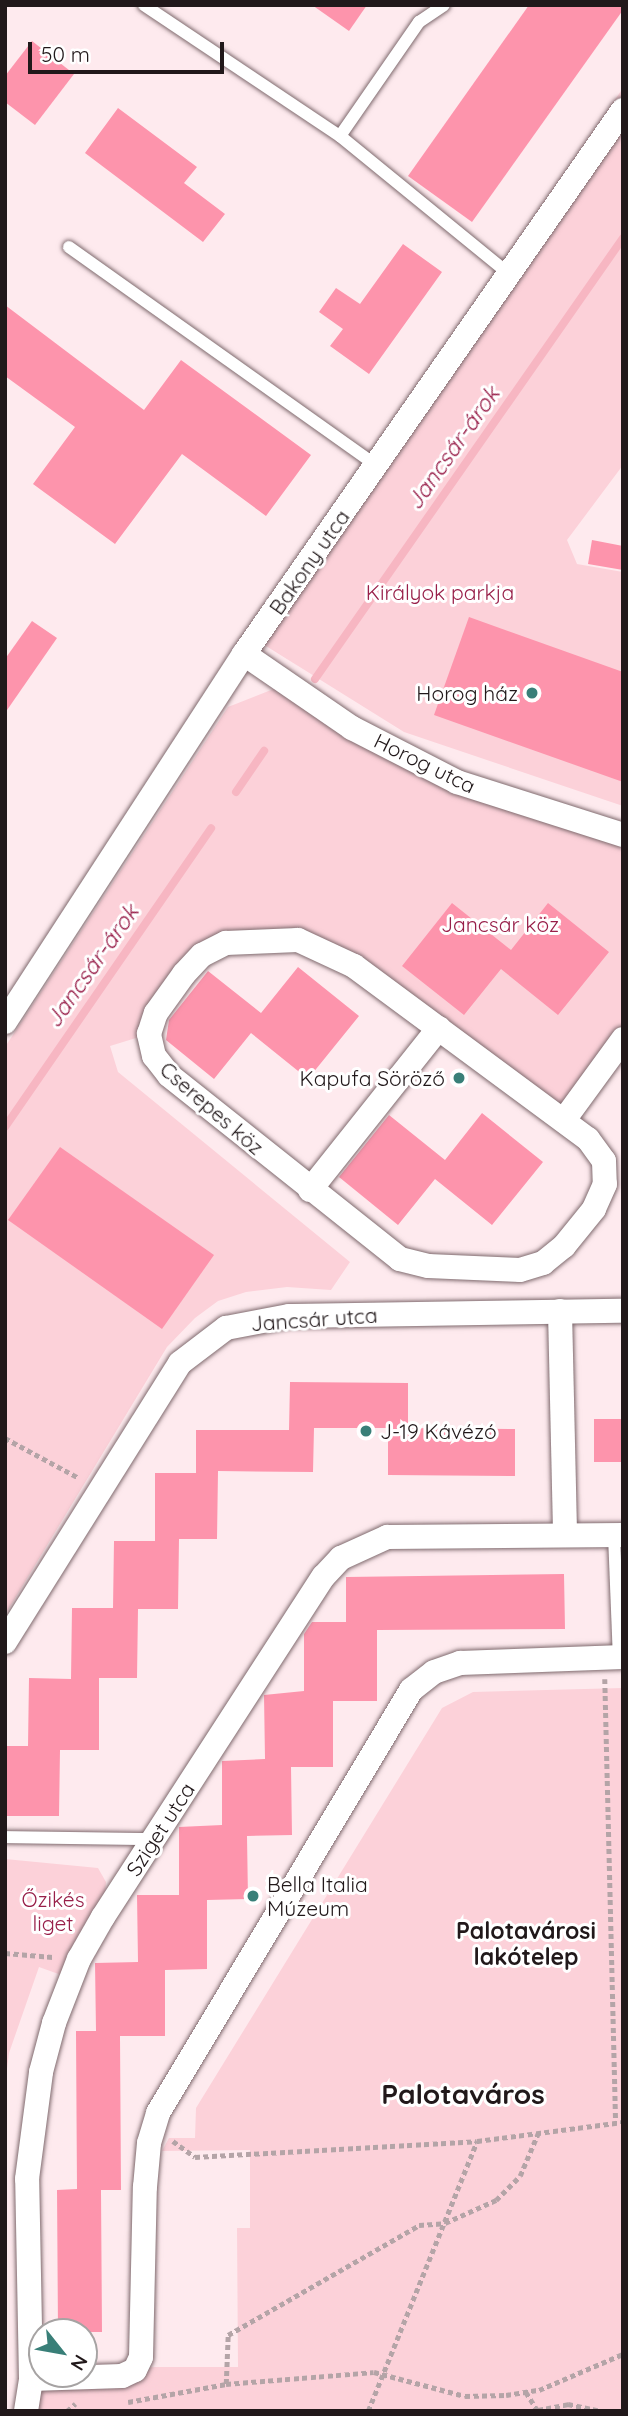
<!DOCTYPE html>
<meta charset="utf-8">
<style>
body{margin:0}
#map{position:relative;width:628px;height:2416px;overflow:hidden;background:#feeaee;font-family:Quicksand,sans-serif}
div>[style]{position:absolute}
.green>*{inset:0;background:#fcd1d9}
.stream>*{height:8px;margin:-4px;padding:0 4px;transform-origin:4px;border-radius:4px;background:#f7b6c2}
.building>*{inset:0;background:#fd94ac}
.path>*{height:4.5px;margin-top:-2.25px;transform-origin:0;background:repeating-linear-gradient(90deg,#b4a4a7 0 5px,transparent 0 8.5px)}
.roads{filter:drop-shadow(0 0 2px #7f6a6e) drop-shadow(0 0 2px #7f6a6e)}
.lane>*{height:12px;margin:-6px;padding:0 6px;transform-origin:6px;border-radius:6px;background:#fff}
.street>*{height:24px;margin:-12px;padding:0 12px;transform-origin:12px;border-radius:12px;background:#fff}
.dots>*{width:19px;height:19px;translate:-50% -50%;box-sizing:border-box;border:4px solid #fff;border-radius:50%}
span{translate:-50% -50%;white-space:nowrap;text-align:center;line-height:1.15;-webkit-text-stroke:6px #fff;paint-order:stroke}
.street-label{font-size:21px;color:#21181a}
.park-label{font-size:21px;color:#981f49}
.poi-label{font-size:21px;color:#21181a}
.right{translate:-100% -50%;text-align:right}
.left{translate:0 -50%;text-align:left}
.water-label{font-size:23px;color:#981e49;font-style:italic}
.neighbourhood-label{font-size:23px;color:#21181a;font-weight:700}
.district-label{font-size:28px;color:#21181a;font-weight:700}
.frame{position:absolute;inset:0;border:7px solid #21181a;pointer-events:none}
.north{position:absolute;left:28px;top:2318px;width:70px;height:70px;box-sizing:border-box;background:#fff;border:2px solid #a6a3a3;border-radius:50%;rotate:121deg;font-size:19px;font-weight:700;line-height:28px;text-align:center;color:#21181a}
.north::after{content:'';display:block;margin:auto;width:24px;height:32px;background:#397f78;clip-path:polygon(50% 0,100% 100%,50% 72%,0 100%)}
.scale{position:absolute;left:28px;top:42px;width:196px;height:32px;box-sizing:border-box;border:4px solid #21181a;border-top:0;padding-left:9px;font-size:21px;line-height:24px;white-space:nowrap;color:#21181a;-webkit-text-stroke:5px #fff;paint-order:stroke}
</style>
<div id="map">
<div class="green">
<div style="clip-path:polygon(623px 88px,623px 465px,567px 540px,577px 564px,623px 572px,623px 806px,404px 732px,245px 633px)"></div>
<div style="clip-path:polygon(284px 685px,352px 728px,623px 835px,623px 1039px,564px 1120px,327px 950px,226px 943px,149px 1034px,110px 1046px,118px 1072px,350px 1262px,331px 1290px,287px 1287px,246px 1292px,218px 1301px,195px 1318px,167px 1347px,5px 1615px,5px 1047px,228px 707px)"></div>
<div style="clip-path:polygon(623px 1688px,623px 2411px,26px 2411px,31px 2379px,155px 2367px,238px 2367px,237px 2228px,250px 2228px,250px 2150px,162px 2151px,169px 2138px,195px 2138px,196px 2108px,442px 1708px,473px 1692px)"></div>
<div style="clip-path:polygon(5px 1859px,98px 1868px,106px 1882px,103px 1917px,64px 1976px,39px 1967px,9px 2053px,5px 2085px)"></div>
</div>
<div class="stream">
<div style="left:315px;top:679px;width:538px;rotate:-55.07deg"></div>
<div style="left:236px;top:792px;width:50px;rotate:-55.7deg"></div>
<div style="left:5px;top:1127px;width:363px;rotate:-55.4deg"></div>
</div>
<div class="building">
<div style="clip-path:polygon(312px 5px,367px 5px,349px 31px)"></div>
<div style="clip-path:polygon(529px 5px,623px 5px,623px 10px,472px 222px,408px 176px)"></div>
<div style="clip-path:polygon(32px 41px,74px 74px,35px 125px,5px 102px,5px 76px)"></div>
<div style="clip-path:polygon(118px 108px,197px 167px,184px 183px,225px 214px,203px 242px,85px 153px)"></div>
<div style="clip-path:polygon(403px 244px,442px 272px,369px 374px,330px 346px,343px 329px,319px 312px,336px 288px,360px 304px)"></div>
<div style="clip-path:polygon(5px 305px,144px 410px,181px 360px,311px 455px,266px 516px,182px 454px,115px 544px,33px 484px,75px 427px,5px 376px)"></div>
<div style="clip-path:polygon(592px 540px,623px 546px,623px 570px,588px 564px)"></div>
<div style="clip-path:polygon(469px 617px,623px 672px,623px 782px,434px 715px)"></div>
<div style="clip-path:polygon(32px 621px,57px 638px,5px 713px,5px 659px)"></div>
<div style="clip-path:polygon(452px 903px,511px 950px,548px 903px,609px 952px,558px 1015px,501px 969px,464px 1015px,402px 966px)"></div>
<div style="clip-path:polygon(298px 967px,359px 1016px,308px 1079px,251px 1033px,214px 1079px,166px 1040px,169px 1020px,208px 971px,261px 1013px)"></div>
<div style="clip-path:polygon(482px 1113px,543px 1162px,492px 1225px,435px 1179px,398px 1225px,339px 1177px,389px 1115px,445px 1160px)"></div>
<div style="clip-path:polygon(60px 1147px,214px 1255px,162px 1329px,8px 1220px)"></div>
<div style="clip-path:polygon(290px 1382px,408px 1383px,408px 1428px,515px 1429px,515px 1476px,388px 1475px,388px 1428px,314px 1428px,313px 1472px,218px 1471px,217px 1539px,179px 1539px,178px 1609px,138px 1609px,137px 1678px,99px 1678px,99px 1750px,60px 1750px,59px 1816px,5px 1816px,5px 1746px,28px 1746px,29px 1678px,71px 1679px,72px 1608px,113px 1608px,114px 1541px,155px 1541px,155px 1473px,196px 1473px,196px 1430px,289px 1430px)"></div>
<div style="clip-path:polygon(594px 1419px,623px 1419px,623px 1462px,594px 1462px)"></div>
<div style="clip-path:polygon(564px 1574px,565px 1629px,377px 1630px,377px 1701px,333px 1701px,333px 1767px,291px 1767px,292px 1835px,247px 1836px,248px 1899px,207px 1900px,207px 1969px,165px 1970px,165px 2036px,120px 2036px,121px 2190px,101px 2190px,102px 2332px,58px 2332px,57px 2190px,77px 2189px,76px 2031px,96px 2031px,95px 1963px,138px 1962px,137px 1895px,179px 1895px,179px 1827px,222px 1825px,222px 1761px,265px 1759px,264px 1695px,304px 1691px,304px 1634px,312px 1622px,346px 1622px,346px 1577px)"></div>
</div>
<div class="path">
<div style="left:5px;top:1438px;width:84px;rotate:28.4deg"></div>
<div style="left:605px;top:1679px;width:442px;rotate:88.6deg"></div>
<div style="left:5px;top:1953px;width:48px;rotate:4.8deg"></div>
<div style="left:173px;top:2141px;width:27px;rotate:36deg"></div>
<div style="left:195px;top:2157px;width:282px;rotate:-3.2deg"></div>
<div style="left:477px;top:2141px;width:147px;rotate:-7.4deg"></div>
<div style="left:226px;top:2384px;width:49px;rotate:-87.7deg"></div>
<div style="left:228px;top:2335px;width:220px;rotate:-29.9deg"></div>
<div style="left:419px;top:2225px;width:26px;rotate:-4deg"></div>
<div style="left:445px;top:2223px;width:56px;rotate:-24.3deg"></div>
<div style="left:496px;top:2200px;width:34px;rotate:-45deg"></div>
<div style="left:520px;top:2176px;width:49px;rotate:-67.1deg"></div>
<div style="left:526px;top:2392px;width:22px;rotate:58deg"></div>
<div style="left:128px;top:2402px;width:100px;rotate:-10.4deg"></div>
<div style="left:226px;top:2384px;width:148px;rotate:-4.6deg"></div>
<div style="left:374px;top:2372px;width:94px;rotate:14.8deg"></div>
<div style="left:465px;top:2396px;width:41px;rotate:-1.4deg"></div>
<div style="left:506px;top:2395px;width:33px;rotate:-9deg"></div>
<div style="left:539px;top:2390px;width:91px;rotate:-23.2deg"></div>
<div style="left:538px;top:2410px;width:31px;rotate:-11deg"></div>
<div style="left:568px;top:2404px;width:35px;rotate:12deg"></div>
<div style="left:67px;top:2411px;width:11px;rotate:-41deg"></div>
<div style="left:368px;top:2411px;width:291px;rotate:-68deg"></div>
</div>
<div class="roads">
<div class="lane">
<div style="left:144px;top:5px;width:236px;rotate:33.8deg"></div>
<div style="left:340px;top:136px;width:218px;rotate:39.2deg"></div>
<div style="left:340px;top:136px;width:139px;rotate:-55.3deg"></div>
<div style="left:419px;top:22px;width:30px;rotate:-34deg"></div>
<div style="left:69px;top:247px;width:377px;rotate:35.4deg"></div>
<div style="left:614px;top:1535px;width:123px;rotate:87.7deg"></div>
<div style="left:5px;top:1837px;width:147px;rotate:0.8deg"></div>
</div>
<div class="street">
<div style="left:244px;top:654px;width:131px;rotate:34.4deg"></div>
<div style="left:352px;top:728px;width:118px;rotate:27.2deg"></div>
<div style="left:457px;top:782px;width:174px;rotate:17.7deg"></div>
<div style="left:298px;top:940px;width:62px;rotate:24.9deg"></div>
<div style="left:354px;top:966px;width:291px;rotate:36.5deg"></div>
<div style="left:588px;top:1139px;width:27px;rotate:54deg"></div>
<div style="left:604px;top:1161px;width:23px;rotate:88deg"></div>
<div style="left:605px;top:1184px;width:27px;rotate:114deg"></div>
<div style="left:594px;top:1209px;width:48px;rotate:129deg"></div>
<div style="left:564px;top:1246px;width:27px;rotate:141deg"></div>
<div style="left:543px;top:1263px;width:24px;rotate:163deg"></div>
<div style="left:520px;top:1270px;width:92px;rotate:-177.5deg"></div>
<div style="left:428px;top:1266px;width:29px;rotate:-166deg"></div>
<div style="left:400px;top:1259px;width:295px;rotate:-141.5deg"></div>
<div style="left:169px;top:1075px;width:24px;rotate:-128deg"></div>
<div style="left:154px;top:1056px;width:23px;rotate:-103deg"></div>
<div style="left:149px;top:1034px;width:22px;rotate:-72deg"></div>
<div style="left:156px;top:1013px;width:48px;rotate:-54.3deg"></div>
<div style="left:184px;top:974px;width:26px;rotate:-47deg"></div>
<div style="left:202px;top:955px;width:27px;rotate:-27deg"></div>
<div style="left:226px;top:943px;width:72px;rotate:-2.4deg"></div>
<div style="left:5px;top:1022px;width:439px;rotate:-57deg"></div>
<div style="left:244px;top:654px;width:663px;rotate:-55.14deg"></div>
<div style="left:564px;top:1120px;width:100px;rotate:-53.9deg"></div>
<div style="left:310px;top:1190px;width:207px;rotate:-51.5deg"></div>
<div style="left:560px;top:1311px;width:223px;rotate:88.7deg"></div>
<div style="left:5px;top:1642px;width:329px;rotate:-57.9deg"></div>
<div style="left:180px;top:1363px;width:58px;rotate:-37.3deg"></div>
<div style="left:226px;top:1328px;width:64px;rotate:-10.8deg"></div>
<div style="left:289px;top:1316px;width:334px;rotate:-0.9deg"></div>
<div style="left:31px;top:2379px;width:91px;rotate:-1.9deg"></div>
<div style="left:122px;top:2376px;width:14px;rotate:-25deg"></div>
<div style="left:135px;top:2370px;width:14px;rotate:-65deg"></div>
<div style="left:141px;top:2357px;width:170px;rotate:-88.7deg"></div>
<div style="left:145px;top:2187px;width:44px;rotate:-84.8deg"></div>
<div style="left:149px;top:2143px;width:31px;rotate:-73deg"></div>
<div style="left:158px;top:2113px;width:493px;rotate:-59.1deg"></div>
<div style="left:411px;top:1690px;width:29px;rotate:-38deg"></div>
<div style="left:434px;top:1672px;width:28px;rotate:-19deg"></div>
<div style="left:460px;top:1663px;width:163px;rotate:-2.1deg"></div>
<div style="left:26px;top:2411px;width:32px;rotate:-81deg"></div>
<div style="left:31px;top:2379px;width:200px;rotate:-91.1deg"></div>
<div style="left:27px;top:2179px;width:108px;rotate:-82.5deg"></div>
<div style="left:41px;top:2072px;width:51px;rotate:-75.1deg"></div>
<div style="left:54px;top:2023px;width:69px;rotate:-68.7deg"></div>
<div style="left:79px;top:1959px;width:48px;rotate:-60.3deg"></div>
<div style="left:103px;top:1917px;width:406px;rotate:-57.1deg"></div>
<div style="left:324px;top:1576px;width:25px;rotate:-47deg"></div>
<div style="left:341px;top:1558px;width:51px;rotate:-24.5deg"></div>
<div style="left:387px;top:1537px;width:236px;rotate:-0.5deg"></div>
</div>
</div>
<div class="dots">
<div style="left:532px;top:693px;background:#397f78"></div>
<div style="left:459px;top:1078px;background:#397f78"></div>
<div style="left:366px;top:1431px;background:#397f78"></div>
<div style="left:253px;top:1896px;background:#397f78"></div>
</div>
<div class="street-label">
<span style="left:309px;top:562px;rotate:-55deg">Bakony utca</span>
<span style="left:425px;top:763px;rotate:26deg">Horog utca</span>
<span style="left:212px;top:1108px;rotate:41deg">Cserepes köz</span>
<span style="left:314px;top:1319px;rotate:-4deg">Jancsár utca</span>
<span style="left:160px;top:1829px;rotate:-57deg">Sziget utca</span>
</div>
<div class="park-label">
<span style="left:440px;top:592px">Királyok parkja</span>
<span style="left:500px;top:924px">Jancsár köz</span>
<span style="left:53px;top:1911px">Őzikés<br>liget</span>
</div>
<div class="poi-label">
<span class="right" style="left:518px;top:693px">Horog ház</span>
<span class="right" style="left:445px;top:1078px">Kapufa Söröző</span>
<span class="left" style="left:380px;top:1431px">J-19 Kávézó</span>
<span class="left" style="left:267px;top:1896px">Bella Italia<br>Múzeum</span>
</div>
<div class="water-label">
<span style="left:453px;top:448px;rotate:-55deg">Jancsár-árok</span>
<span style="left:92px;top:966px;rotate:-55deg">Jancsár-árok</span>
</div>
<div class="neighbourhood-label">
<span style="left:526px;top:1944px">Palotavárosi<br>lakótelep</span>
</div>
<div class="district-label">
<span style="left:463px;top:2094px">Palotaváros</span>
</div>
<div class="frame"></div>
<div class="north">N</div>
<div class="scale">50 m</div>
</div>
